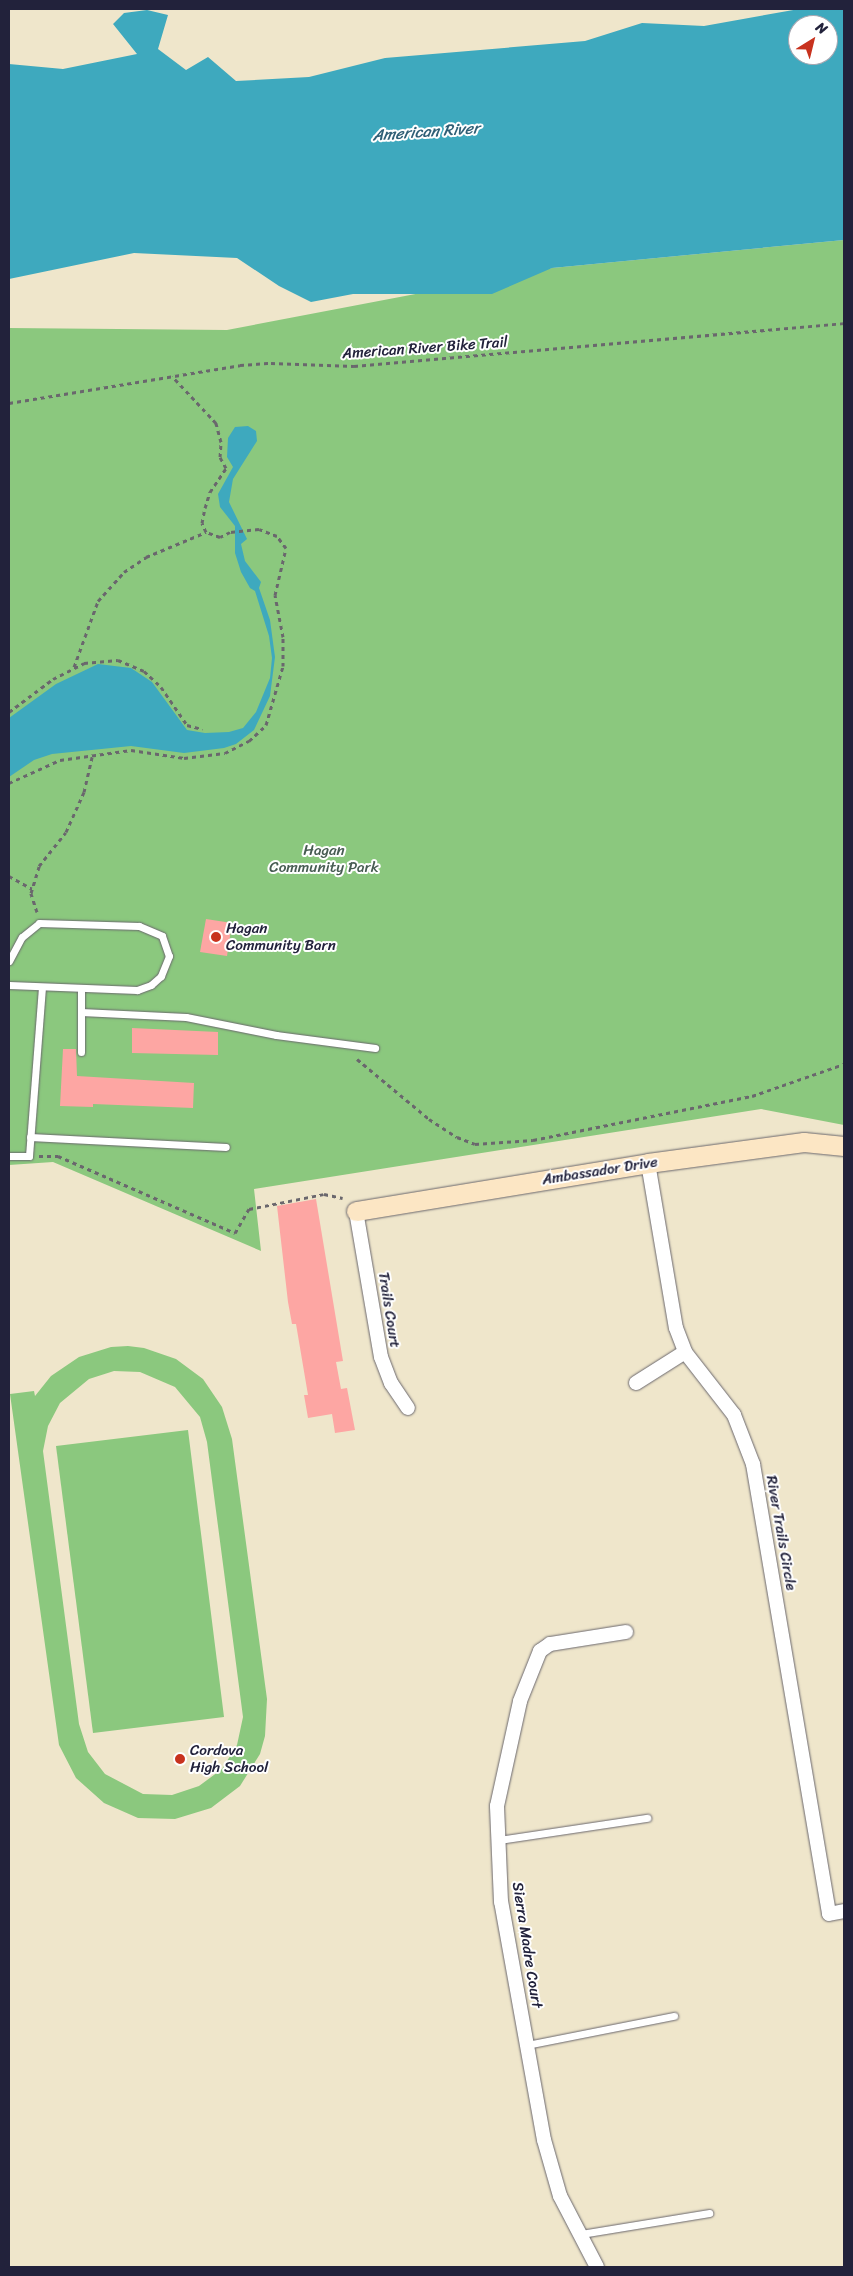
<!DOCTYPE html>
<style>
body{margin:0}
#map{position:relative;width:853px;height:2276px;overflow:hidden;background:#efe6cb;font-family:Sriracha,sans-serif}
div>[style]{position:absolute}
.green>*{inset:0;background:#8bc87e}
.water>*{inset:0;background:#3ea9be}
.building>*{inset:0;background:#fda6a3}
.path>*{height:3px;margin-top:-1.5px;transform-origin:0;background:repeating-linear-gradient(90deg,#6a676d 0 4px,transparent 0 8px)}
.roads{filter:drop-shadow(0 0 1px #6a676d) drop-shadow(0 0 1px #6a676d)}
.lane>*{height:7px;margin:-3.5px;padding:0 3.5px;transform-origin:3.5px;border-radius:3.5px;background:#fff}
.street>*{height:14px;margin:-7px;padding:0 7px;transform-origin:7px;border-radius:7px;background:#fff}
.secondary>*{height:19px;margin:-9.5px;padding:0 9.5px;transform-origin:9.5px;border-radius:9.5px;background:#fce6c4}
.dots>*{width:14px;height:14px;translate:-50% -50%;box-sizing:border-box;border:2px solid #fff;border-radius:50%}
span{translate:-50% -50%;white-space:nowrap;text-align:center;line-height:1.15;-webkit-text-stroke:4px #fff;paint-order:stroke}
.street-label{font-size:15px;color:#22223b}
.park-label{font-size:15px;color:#475c52}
.poi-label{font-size:15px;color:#22223b}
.left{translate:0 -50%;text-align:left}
.water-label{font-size:16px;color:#2f5f76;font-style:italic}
.frame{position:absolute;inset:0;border:10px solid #22223b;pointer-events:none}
.north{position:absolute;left:788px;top:15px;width:50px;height:50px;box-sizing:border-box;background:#fff;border:1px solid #a7a7b1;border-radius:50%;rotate:36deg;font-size:14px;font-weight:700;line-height:20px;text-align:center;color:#22223b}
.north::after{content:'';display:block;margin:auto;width:18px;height:22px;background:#c8321e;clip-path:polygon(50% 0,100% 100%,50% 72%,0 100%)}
</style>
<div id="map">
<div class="green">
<div style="clip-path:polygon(844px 240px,844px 1125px,761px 1109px,254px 1189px,261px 1251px,53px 1162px,9px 1165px,9px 328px,227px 330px,552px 268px)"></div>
<div style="clip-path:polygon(evenodd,128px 1346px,144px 1348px,176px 1359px,203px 1379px,222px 1407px,232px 1439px,267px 1699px,265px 1736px,260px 1754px,240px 1786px,211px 1808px,175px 1819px,138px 1818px,104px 1803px,76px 1778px,59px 1745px,10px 1394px,34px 1391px,35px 1396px,51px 1376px,79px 1357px,111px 1347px,128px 1346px,114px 1371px,140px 1372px,175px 1387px,200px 1417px,207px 1442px,243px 1717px,237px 1745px,222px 1769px,199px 1786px,172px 1795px,143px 1794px,105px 1774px,88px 1752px,79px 1724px,43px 1451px,48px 1426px,60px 1403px,89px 1379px,114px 1371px)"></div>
<div style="clip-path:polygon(188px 1430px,224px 1717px,93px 1733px,56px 1446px)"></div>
</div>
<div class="water">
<div style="clip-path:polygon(evenodd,799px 9px,844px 9px,844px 240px,552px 268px,492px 294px,353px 294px,311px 302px,279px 286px,237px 258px,134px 253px,9px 279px,9px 64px,63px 69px,137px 54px,113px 24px,124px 13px,147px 10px,168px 15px,158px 49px,186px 70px,208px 57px,236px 81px,309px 77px,385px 58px,585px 41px,642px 23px,704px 26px,799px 9px,798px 25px,828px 25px,828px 55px,798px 55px,798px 25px)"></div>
<div style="clip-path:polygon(248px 426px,256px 431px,257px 441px,233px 479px,229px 502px,247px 539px,241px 544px,245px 561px,261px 582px,259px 588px,270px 620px,275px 657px,270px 696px,254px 730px,236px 744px,224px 748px,184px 753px,131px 746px,52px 754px,34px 760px,9px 777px,9px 718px,56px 684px,98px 664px,131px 668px,152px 682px,187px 730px,205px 733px,229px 732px,243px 728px,256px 712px,270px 678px,272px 658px,269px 636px,255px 591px,250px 588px,241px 572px,235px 553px,235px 526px,220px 507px,218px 494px,233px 467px,227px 457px,228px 438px,235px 427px)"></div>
</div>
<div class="building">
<div style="clip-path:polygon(206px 919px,232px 923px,227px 956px,200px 952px)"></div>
<div style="clip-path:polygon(132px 1028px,218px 1032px,218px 1055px,132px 1053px)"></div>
<div style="clip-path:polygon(63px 1049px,76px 1049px,77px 1076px,194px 1083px,193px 1108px,93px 1104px,93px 1107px,60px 1106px)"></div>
<div style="clip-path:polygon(316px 1199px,343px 1361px,336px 1362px,341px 1389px,347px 1388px,355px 1430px,335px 1433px,332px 1414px,308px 1418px,304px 1395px,308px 1395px,296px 1324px,292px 1324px,288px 1302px,277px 1206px)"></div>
</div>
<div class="path">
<div style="left:9px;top:403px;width:234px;rotate:-9.3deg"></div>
<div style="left:240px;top:365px;width:31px;rotate:-4deg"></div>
<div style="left:271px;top:363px;width:83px;rotate:2.1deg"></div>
<div style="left:354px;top:366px;width:492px;rotate:-5deg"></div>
<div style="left:74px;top:667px;width:70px;rotate:-70deg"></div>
<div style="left:98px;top:601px;width:39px;rotate:-48deg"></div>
<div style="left:124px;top:572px;width:27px;rotate:-34deg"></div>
<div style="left:146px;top:557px;width:65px;rotate:-22.6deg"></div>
<div style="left:9px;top:712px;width:55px;rotate:-36.9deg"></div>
<div style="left:53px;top:679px;width:35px;rotate:-27deg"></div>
<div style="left:84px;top:663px;width:34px;rotate:-5deg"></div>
<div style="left:118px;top:660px;width:28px;rotate:23deg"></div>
<div style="left:144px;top:671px;width:23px;rotate:43deg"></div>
<div style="left:161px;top:687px;width:46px;rotate:55.6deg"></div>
<div style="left:187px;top:725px;width:16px;rotate:15deg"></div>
<div style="left:9px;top:783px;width:56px;rotate:-24.3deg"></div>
<div style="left:60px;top:760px;width:72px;rotate:-8deg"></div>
<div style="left:131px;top:750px;width:54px;rotate:8.6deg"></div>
<div style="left:184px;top:758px;width:41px;rotate:-7deg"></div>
<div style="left:225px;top:753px;width:27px;rotate:-27deg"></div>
<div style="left:249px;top:741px;width:23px;rotate:-43deg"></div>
<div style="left:266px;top:725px;width:61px;rotate:-73.9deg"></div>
<div style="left:283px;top:666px;width:29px;rotate:-90deg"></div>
<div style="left:283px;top:637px;width:43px;rotate:-100.8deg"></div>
<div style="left:275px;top:595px;width:48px;rotate:-76.8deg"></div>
<div style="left:286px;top:548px;width:15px;rotate:-127deg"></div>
<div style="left:277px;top:536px;width:19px;rotate:-159deg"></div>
<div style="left:259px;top:529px;width:29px;rotate:174deg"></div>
<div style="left:230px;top:532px;width:11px;rotate:153deg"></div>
<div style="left:220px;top:537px;width:15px;rotate:-160deg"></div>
<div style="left:206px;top:532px;width:10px;rotate:-114deg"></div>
<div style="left:202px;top:523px;width:15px;rotate:-79deg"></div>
<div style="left:205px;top:508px;width:17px;rotate:-73deg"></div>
<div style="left:210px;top:492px;width:29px;rotate:-56deg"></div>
<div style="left:226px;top:468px;width:13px;rotate:-119deg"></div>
<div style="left:220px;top:457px;width:15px;rotate:-86deg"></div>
<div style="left:221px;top:442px;width:20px;rotate:-105deg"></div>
<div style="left:216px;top:423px;width:64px;rotate:-133.1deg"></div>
<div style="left:9px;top:876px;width:26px;rotate:29deg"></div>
<div style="left:37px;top:912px;width:20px;rotate:-108deg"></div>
<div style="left:31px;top:893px;width:28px;rotate:-73deg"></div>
<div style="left:39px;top:866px;width:43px;rotate:-51.5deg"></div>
<div style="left:66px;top:832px;width:44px;rotate:-65.8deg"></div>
<div style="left:84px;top:792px;width:37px;rotate:-77deg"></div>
<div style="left:357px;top:1059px;width:94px;rotate:39.8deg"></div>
<div style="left:429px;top:1119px;width:33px;rotate:33deg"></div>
<div style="left:457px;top:1137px;width:19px;rotate:21deg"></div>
<div style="left:475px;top:1144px;width:58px;rotate:-3.9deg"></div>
<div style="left:533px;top:1140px;width:223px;rotate:-11.4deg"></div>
<div style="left:752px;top:1096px;width:97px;rotate:-19.2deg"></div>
<div style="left:39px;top:1156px;width:19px"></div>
<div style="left:58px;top:1156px;width:193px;rotate:23.5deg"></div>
<div style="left:235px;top:1233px;width:28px;rotate:-60deg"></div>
<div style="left:249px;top:1209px;width:76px;rotate:-11.3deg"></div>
<div style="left:324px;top:1194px;width:19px;rotate:12deg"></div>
</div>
<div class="roads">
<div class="lane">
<div style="left:9px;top:961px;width:27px;rotate:-62deg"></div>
<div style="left:22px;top:937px;width:22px;rotate:-39deg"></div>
<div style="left:39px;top:923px;width:100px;rotate:1.7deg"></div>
<div style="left:139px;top:926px;width:25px;rotate:23deg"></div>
<div style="left:162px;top:936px;width:21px;rotate:71deg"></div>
<div style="left:169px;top:956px;width:22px;rotate:112deg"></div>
<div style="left:161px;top:976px;width:13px;rotate:138deg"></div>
<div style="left:151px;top:985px;width:15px;rotate:160deg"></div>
<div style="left:137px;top:990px;width:128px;rotate:-177.8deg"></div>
<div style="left:81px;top:1012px;width:105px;rotate:2.7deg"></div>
<div style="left:186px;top:1017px;width:92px;rotate:11.3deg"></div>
<div style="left:276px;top:1035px;width:100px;rotate:7.5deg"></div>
<div style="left:81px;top:1052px;width:63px;rotate:-90deg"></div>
<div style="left:30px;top:1137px;width:196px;rotate:2.9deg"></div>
<div style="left:9px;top:1156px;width:20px"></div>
<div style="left:29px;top:1156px;width:169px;rotate:-85.6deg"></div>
<div style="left:499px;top:1840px;width:150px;rotate:-8.5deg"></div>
<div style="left:527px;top:2045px;width:150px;rotate:-11.2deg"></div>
<div style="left:581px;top:2234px;width:130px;rotate:-9.3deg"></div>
</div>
<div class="street">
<div style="left:648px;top:1163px;width:167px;rotate:80.4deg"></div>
<div style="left:676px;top:1328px;width:26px;rotate:69deg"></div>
<div style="left:685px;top:1352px;width:80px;rotate:52.1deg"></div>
<div style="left:734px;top:1415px;width:53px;rotate:68.8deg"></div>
<div style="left:753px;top:1464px;width:456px;rotate:80.4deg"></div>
<div style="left:829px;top:1914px;width:15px;rotate:-11deg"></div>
<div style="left:356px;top:1211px;width:148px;rotate:80.3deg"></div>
<div style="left:381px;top:1357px;width:28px;rotate:69deg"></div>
<div style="left:391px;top:1383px;width:30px;rotate:56deg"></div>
<div style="left:636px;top:1383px;width:58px;rotate:-32.3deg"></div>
<div style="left:597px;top:2267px;width:80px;rotate:-117.5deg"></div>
<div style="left:560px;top:2196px;width:58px;rotate:-105.9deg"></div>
<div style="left:544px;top:2140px;width:242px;rotate:-100.2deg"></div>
<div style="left:501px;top:1902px;width:96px;rotate:-92.4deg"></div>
<div style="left:497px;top:1806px;width:107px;rotate:-77.6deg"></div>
<div style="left:520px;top:1701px;width:54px;rotate:-68.2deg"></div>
<div style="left:540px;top:1651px;width:12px;rotate:-35deg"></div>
<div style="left:550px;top:1644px;width:77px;rotate:-9deg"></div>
</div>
<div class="secondary">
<div style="left:356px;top:1211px;width:296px;rotate:-9.3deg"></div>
<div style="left:648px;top:1163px;width:157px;rotate:-7.7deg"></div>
<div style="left:804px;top:1142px;width:40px;rotate:5.7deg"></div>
</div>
</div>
<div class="dots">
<div style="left:216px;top:937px;background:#c8321e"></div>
<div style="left:180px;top:1759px;background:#c8321e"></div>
</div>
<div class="street-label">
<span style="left:425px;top:348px;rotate:-4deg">American River Bike Trail</span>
<span style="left:600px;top:1171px;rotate:-9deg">Ambassador Drive</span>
<span style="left:389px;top:1310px;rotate:81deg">Trails Court</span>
<span style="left:781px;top:1533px;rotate:80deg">River Trails Circle</span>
<span style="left:527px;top:1945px;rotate:81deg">Sierra Madre Court</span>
</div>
<div class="park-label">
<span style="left:324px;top:859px">Hagan<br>Community Park</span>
</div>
<div class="poi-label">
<span class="left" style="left:226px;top:937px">Hagan<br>Community Barn</span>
<span class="left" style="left:190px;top:1759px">Cordova<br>High School</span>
</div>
<div class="water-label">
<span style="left:426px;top:132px;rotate:-4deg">American River</span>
</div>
<div class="frame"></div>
<div class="north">N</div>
</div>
